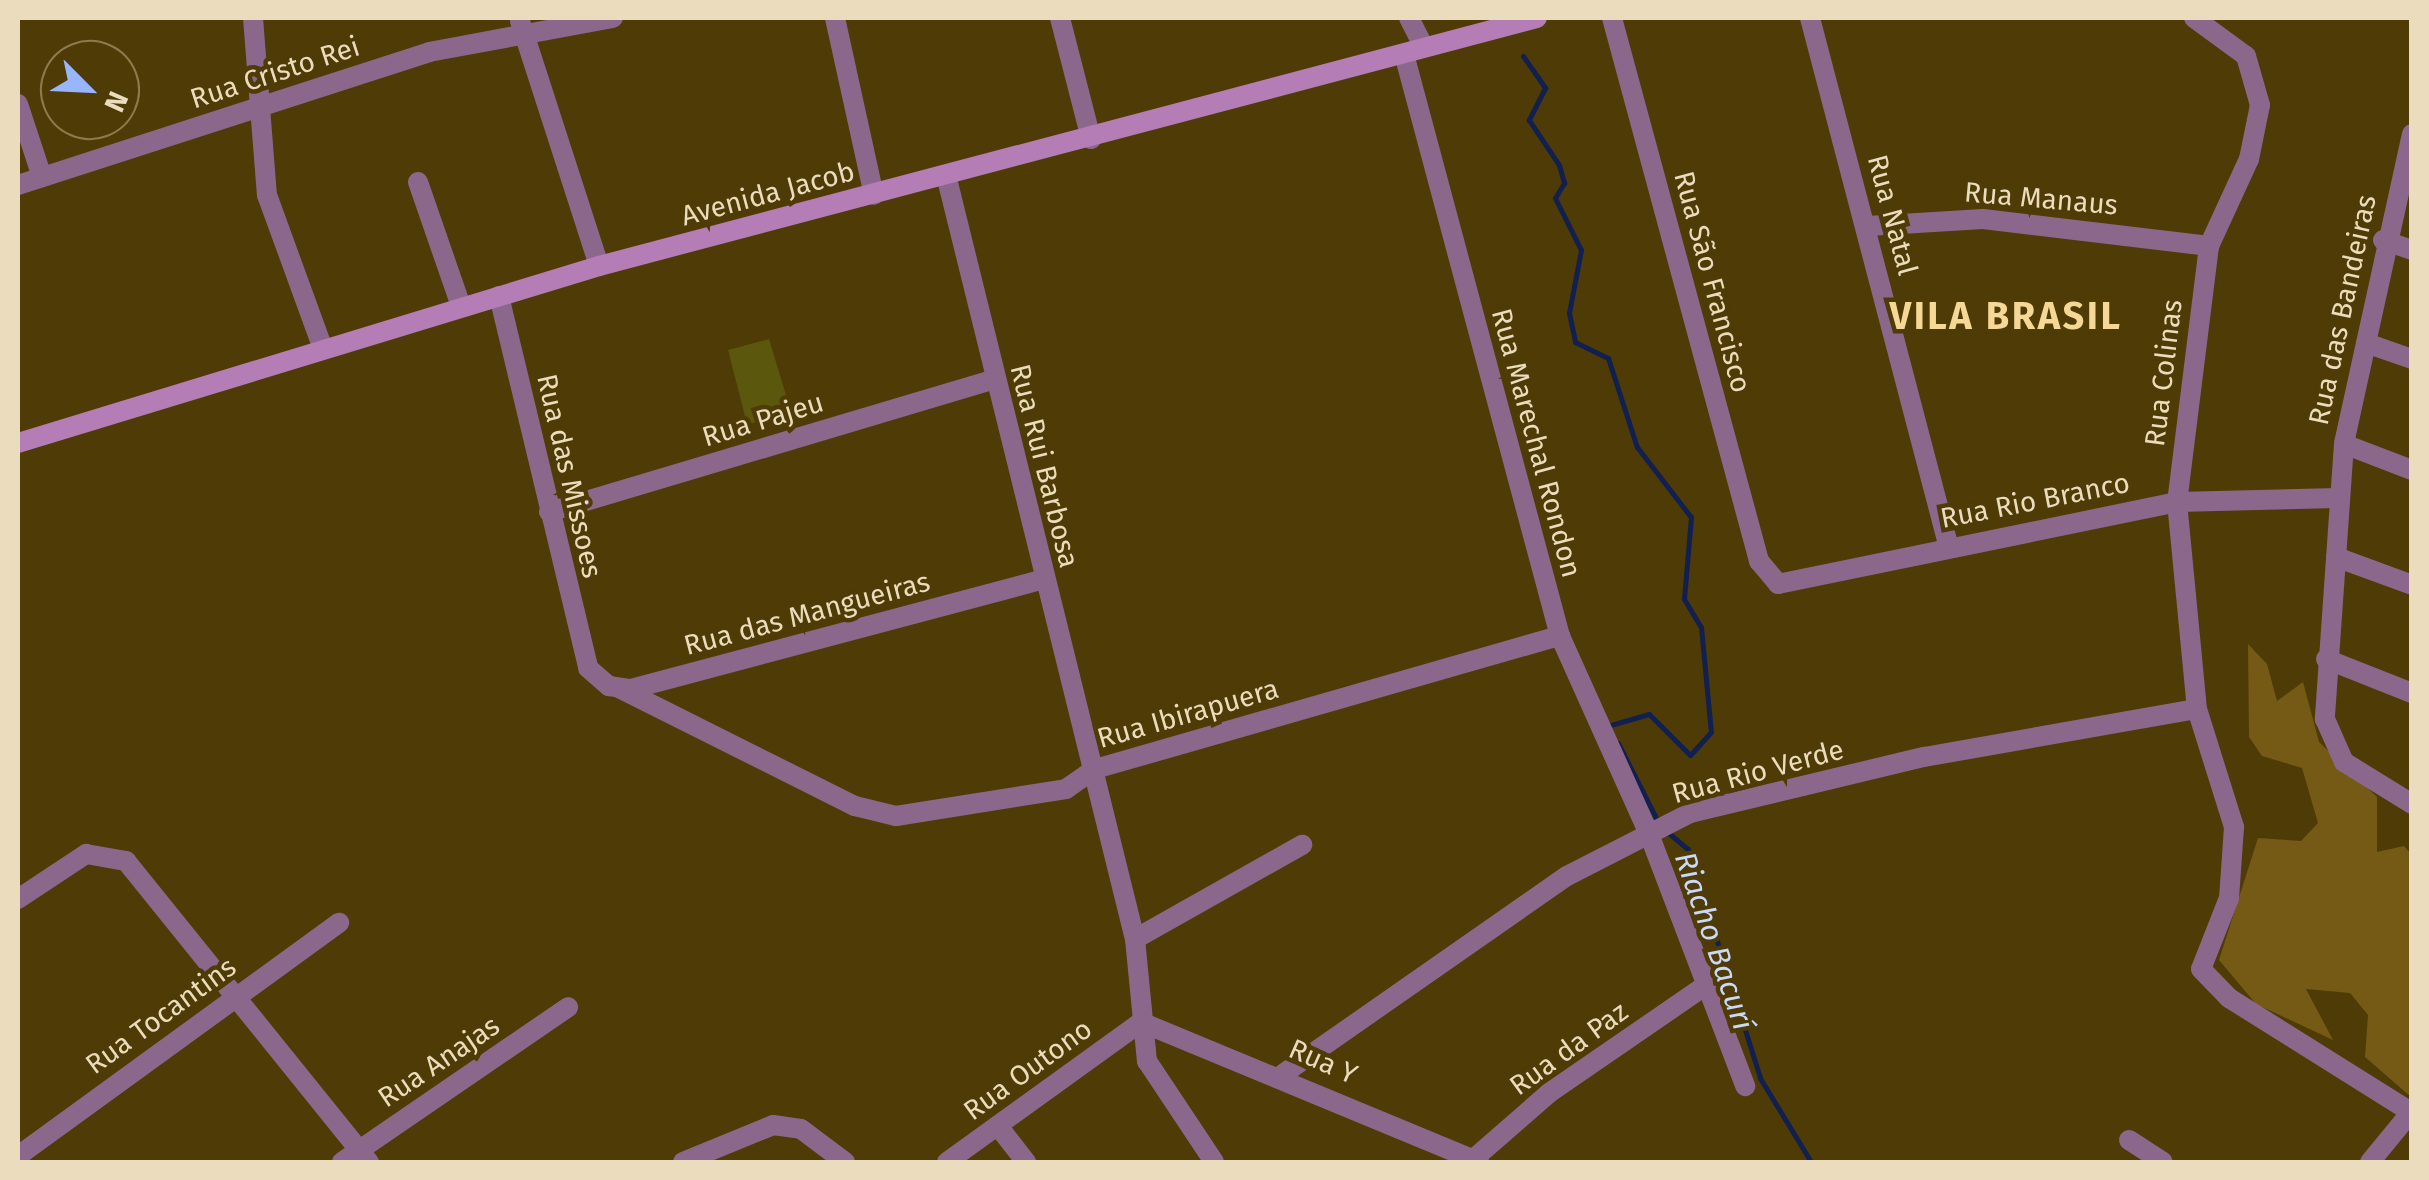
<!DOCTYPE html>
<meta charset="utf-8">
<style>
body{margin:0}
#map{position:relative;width:2429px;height:1180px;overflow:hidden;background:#4e3b05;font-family:"Fira Sans",sans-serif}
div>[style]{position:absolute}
.green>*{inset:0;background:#755a15}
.stream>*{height:5px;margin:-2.5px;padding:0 2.5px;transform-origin:2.5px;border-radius:2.5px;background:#112050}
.building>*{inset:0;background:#5b570c}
.minor>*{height:20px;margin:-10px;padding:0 10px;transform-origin:10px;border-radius:10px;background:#8b688b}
.tertiary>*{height:20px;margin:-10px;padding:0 10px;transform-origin:10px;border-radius:10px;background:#8b688b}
.secondary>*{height:20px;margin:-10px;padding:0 10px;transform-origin:10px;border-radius:10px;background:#b57db5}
span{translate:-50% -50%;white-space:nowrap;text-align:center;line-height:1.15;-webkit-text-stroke:9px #4e3b05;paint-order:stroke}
.street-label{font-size:28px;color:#eadcbd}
.water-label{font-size:30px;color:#cad9fa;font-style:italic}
.district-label{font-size:38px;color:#f5d896;font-weight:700;letter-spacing:2.5px}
.frame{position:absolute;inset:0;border:20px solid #eadcbd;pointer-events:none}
.north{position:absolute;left:40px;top:40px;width:100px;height:100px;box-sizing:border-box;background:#4e3b05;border:2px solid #8c7b4f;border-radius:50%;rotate:114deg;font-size:28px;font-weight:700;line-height:40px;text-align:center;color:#eadcbd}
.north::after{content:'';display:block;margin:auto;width:35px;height:45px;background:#97b6fd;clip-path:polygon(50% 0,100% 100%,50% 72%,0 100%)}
</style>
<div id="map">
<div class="green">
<div style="clip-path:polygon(2248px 644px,2267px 664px,2277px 701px,2303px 682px,2319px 742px,2377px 797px,2377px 852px,2404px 846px,2411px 854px,2411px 1097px,2365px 1057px,2368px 1015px,2350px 993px,2306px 989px,2333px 1040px,2256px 1004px,2219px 960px,2258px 838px,2301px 841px,2318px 823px,2302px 768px,2262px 756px,2249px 737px)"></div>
</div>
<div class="stream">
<div style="left:1523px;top:56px;width:39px;rotate:55deg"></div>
<div style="left:1545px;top:88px;width:36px;rotate:117deg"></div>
<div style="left:1529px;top:120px;width:54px;rotate:56.3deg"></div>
<div style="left:1559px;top:165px;width:19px;rotate:74deg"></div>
<div style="left:1564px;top:183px;width:17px;rotate:121deg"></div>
<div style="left:1555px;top:198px;width:58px;rotate:63.4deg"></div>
<div style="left:1581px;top:250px;width:64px;rotate:100.8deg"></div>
<div style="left:1569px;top:313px;width:30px;rotate:78deg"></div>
<div style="left:1575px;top:342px;width:37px;rotate:26deg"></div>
<div style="left:1608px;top:358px;width:94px;rotate:72deg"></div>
<div style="left:1637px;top:447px;width:88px;rotate:52.4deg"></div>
<div style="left:1691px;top:517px;width:82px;rotate:94.9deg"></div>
<div style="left:1684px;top:599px;width:33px;rotate:59deg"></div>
<div style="left:1701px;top:627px;width:105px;rotate:84.6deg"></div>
<div style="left:1711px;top:732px;width:31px;rotate:132deg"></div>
<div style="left:1690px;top:755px;width:58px;rotate:-135deg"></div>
<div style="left:1649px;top:714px;width:44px;rotate:164.1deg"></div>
<div style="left:1618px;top:743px;width:89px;rotate:63.1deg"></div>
<div style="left:1665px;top:830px;width:30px;rotate:40deg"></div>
<div style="left:1688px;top:849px;width:240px;rotate:72.5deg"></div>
<div style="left:1760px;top:1078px;width:98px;rotate:58.7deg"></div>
</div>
<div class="building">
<div style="clip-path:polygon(769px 339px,792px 415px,747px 424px,728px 350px)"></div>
</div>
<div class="minor">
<div style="left:1060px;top:18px;width:125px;rotate:75.6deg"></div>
<div style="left:1409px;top:18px;width:33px;rotate:63deg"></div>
<div style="left:1612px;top:18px;width:563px;rotate:74.85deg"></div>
<div style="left:1759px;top:561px;width:30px;rotate:50deg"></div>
<div style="left:1778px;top:584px;width:407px;rotate:-11.6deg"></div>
<div style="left:2177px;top:502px;width:161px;rotate:-1.4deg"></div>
<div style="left:1810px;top:18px;width:544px;rotate:75.3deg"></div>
<div style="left:2194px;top:18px;width:64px;rotate:36.2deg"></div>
<div style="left:2246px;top:56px;width:51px;rotate:74.1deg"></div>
<div style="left:2260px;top:105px;width:55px;rotate:101.5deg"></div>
<div style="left:2249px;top:159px;width:96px;rotate:114.7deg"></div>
<div style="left:2209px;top:246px;width:258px;rotate:97.1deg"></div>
<div style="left:2177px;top:502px;width:208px;rotate:84.5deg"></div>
<div style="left:2197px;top:709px;width:124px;rotate:72.6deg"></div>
<div style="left:2234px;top:827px;width:71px;rotate:94deg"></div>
<div style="left:2229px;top:898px;width:76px;rotate:111.5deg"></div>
<div style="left:2201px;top:969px;width:40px;rotate:46deg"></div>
<div style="left:2229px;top:998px;width:216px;rotate:32.1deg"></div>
<div style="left:520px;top:21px;width:257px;rotate:72.1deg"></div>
<div style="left:1404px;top:54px;width:603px;rotate:75deg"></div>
<div style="left:1560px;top:636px;width:217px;rotate:65.8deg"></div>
<div style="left:1649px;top:834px;width:270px;rotate:69.1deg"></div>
<div style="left:18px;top:104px;width:77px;rotate:71.8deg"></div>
<div style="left:2412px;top:134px;width:317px;rotate:102.4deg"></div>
<div style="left:2344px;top:444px;width:276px;rotate:94deg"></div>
<div style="left:2325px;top:719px;width:47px;rotate:66.2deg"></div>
<div style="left:2344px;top:762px;width:80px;rotate:31.7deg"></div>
<div style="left:946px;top:175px;width:787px;rotate:76.11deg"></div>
<div style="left:1135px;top:939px;width:123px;rotate:84.4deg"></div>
<div style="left:1147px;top:1061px;width:121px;rotate:56.4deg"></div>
<div style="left:418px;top:182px;width:131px;rotate:70.9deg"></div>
<div style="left:18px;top:185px;width:432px;rotate:-17.9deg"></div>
<div style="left:429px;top:52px;width:187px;rotate:-10.5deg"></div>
<div style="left:1868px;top:226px;width:115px;rotate:-3.5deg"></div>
<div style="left:1983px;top:219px;width:228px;rotate:6.8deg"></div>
<div style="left:2383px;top:240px;width:31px;rotate:19deg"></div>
<div style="left:499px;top:296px;width:382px;rotate:76.5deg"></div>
<div style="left:588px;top:668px;width:28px;rotate:41deg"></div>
<div style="left:609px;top:686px;width:22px;rotate:8deg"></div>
<div style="left:631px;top:689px;width:427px;rotate:-14.9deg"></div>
<div style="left:2366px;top:343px;width:49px;rotate:19.2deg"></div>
<div style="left:2344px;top:444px;width:73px;rotate:20.9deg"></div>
<div style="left:549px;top:512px;width:463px;rotate:-16.6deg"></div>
<div style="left:2336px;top:557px;width:81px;rotate:20.2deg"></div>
<div style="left:2326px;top:659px;width:92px;rotate:21.6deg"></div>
<div style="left:619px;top:688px;width:264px;rotate:26.6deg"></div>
<div style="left:855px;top:806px;width:42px;rotate:13.7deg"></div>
<div style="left:896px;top:816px;width:172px;rotate:-9deg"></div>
<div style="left:1066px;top:789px;width:35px;rotate:-35deg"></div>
<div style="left:1095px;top:769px;width:484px;rotate:-16deg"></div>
<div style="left:18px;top:899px;width:82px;rotate:-33.5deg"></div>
<div style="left:86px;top:854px;width:41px;rotate:9.9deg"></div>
<div style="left:126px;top:861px;width:387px;rotate:51.1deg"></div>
<div style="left:1135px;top:939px;width:192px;rotate:-29.4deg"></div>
<div style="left:1141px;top:1022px;width:366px;rotate:22.5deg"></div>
<div style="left:1283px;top:1074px;width:346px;rotate:-34.9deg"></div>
<div style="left:1567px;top:876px;width:138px;rotate:-27.1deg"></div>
<div style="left:1690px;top:813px;width:241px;rotate:-13.5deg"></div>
<div style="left:1924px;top:757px;width:277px;rotate:-10deg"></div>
<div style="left:998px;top:1126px;width:46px;rotate:52.1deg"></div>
<div style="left:2129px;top:1140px;width:40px;rotate:32.9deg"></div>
<div style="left:18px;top:1156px;width:397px;rotate:-36deg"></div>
<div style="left:342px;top:1162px;width:274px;rotate:-34.4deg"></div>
<div style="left:683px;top:1162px;width:97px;rotate:-22.3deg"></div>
<div style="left:773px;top:1125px;width:28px;rotate:8deg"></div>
<div style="left:801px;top:1129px;width:55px;rotate:36.9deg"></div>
<div style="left:947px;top:1162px;width:239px;rotate:-35.8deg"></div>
<div style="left:1470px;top:1162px;width:105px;rotate:-41.1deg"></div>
<div style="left:1549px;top:1093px;width:191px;rotate:-34.5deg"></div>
<div style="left:2370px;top:1162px;width:65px;rotate:-50.6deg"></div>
</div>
<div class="tertiary">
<div style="left:253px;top:18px;width:178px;rotate:85.5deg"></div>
<div style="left:267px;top:195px;width:161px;rotate:70deg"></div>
<div style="left:835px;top:18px;width:181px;rotate:77.6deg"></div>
</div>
<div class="secondary">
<div style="left:18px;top:443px;width:607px;rotate:-16.94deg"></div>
<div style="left:599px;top:266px;width:970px;rotate:-14.81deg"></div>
</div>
<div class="street-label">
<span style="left:275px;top:73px;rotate:-18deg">Rua Cristo Rei</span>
<span style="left:768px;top:194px;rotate:-15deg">Avenida Jacob</span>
<span style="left:2041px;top:199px;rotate:5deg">Rua Manaus</span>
<span style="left:1892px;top:215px;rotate:75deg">Rua Natal</span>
<span style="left:1712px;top:282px;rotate:75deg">Rua São Francisco</span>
<span style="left:2343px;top:310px;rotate:-78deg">Rua das Bandeiras</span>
<span style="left:2164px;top:373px;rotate:-83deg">Rua Colinas</span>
<span style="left:763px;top:420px;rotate:-17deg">Rua Pajeu</span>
<span style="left:1536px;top:443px;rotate:75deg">Rua Marechal Rondon</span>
<span style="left:1044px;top:466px;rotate:76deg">Rua Rui Barbosa</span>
<span style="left:569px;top:476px;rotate:77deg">Rua das Missoes</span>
<span style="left:2035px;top:501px;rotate:-11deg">Rua Rio Branco</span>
<span style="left:807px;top:614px;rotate:-15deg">Rua das Mangueiras</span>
<span style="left:1188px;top:714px;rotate:-16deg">Rua Ibirapuera</span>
<span style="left:1758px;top:772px;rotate:-15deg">Rua Rio Verde</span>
<span style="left:161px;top:1016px;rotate:-36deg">Rua Tocantins</span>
<span style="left:1569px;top:1049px;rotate:-36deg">Rua da Paz</span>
<span style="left:439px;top:1062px;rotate:-34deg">Rua Anajas</span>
<span style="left:1323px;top:1062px;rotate:24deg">Rua Y</span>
<span style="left:1028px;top:1070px;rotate:-36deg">Rua Outono</span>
</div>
<div class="water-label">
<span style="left:1714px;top:941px;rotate:71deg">Riacho Bacurí</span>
</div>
<div class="district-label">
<span style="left:2006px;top:317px">VILA BRASIL</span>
</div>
<div class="frame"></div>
<div class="north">N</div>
</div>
